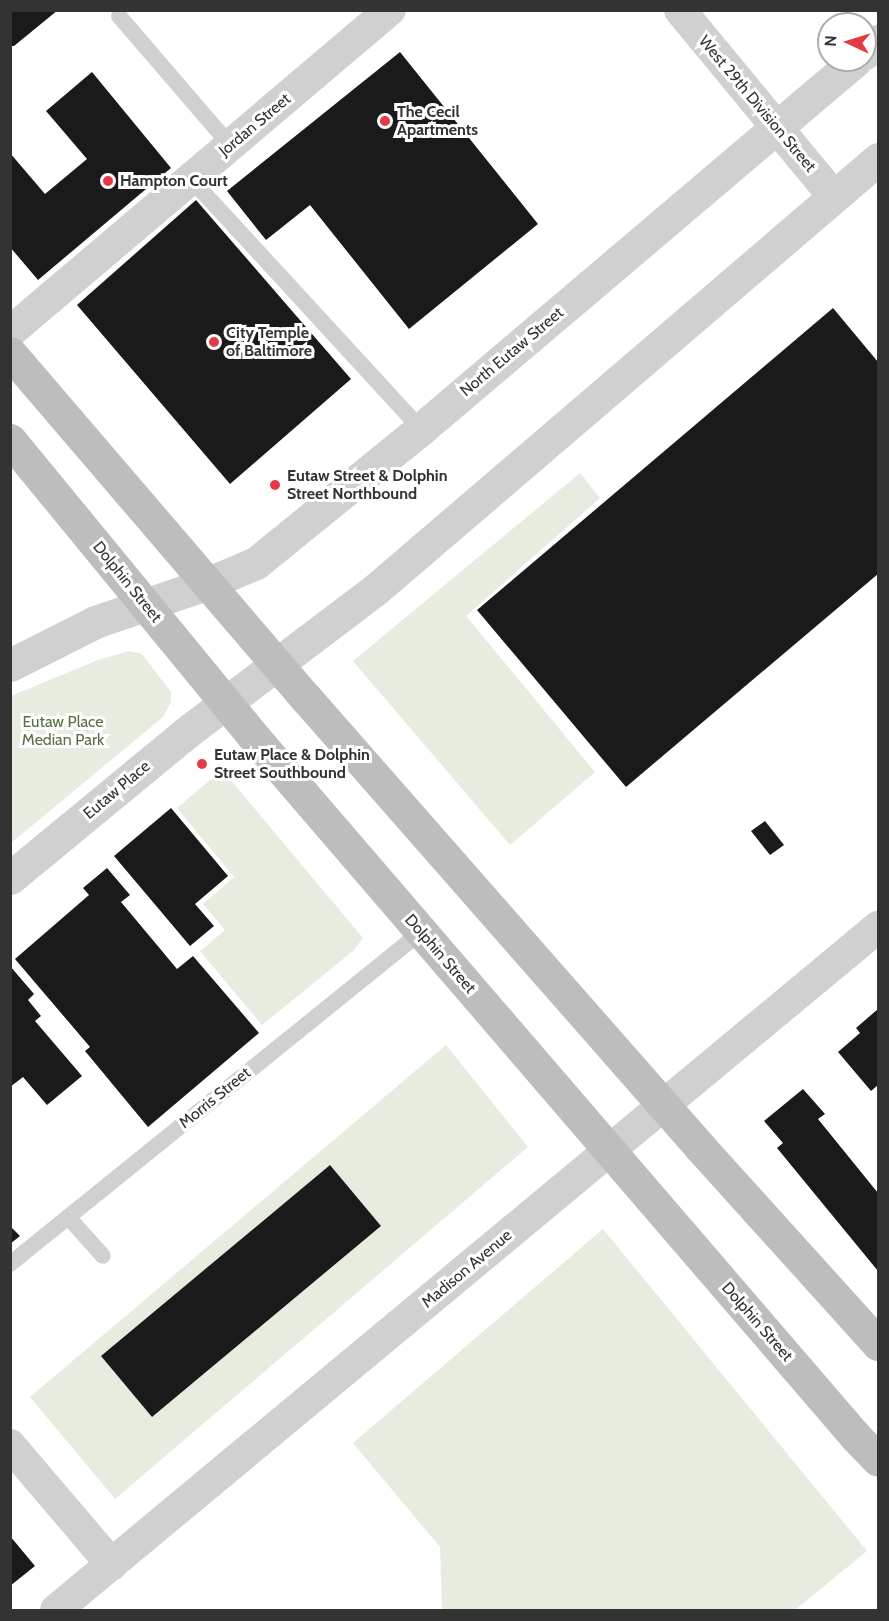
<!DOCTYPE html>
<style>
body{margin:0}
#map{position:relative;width:889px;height:1621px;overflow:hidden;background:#fff;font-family:Cabin,sans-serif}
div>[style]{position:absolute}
.green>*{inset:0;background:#e6ecdf}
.building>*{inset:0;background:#1a1a1a}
.service>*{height:16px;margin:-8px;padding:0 8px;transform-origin:8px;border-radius:8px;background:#d0d0d0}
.minor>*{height:32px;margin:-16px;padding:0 16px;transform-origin:16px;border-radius:16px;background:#d0d0d0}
.tertiary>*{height:33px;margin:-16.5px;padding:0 16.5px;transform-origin:16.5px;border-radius:16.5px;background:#d0d0d0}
.secondary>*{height:33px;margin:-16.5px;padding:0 16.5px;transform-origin:16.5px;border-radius:16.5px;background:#bdbdbd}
.dots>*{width:16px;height:16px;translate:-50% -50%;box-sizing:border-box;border:3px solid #fff;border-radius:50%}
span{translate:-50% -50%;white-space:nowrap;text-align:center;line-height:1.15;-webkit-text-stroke:6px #fff;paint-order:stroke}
.street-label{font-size:16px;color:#333}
.poi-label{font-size:16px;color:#333;font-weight:700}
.left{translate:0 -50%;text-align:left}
.park-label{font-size:16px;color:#56703f}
.frame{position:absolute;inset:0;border:12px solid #333;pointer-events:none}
.north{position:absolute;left:817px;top:12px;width:60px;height:60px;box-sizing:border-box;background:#fff;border:2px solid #adadad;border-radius:50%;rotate:274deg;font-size:16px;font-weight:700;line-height:24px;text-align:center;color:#333}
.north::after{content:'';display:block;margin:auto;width:21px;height:27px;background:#e63946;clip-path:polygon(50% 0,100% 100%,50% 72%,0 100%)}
</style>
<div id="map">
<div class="green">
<div style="clip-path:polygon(580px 473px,600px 498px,466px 616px,595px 772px,510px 845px,353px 661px)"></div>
<div style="clip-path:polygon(129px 651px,142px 654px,171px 692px,171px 702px,163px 717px,11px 843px,11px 696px,98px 660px)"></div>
<div style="clip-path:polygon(219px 772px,225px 773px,363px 938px,353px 951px,262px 1025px,200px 951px,225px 930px,203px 904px,234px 877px,177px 808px)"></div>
<div style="clip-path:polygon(evenodd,446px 1045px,528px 1147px,115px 1499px,30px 1397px,446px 1045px,330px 1165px,381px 1226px,152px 1417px,102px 1356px,330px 1165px)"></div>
<div style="clip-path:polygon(603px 1229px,867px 1551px,795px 1610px,442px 1610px,440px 1547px,353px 1443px)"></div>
</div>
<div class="building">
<div style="clip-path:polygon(10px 10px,58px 10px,14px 46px,10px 46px)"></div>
<div style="clip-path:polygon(400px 52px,538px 224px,409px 329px,310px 205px,266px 240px,227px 191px)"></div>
<div style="clip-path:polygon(92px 72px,171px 168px,38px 280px,10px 247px,10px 153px,45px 194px,87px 159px,46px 111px)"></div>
<div style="clip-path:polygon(196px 200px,351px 379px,230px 484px,77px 305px)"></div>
<div style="clip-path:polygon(833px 308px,878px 362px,878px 574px,626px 787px,477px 610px)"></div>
<div style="clip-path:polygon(171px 808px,228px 876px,195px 904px,214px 926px,190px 946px,114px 856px)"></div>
<div style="clip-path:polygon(765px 821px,784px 845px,770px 855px,751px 831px)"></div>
<div style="clip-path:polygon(107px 868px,130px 895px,121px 902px,177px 969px,193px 956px,259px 1033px,148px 1127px,85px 1051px,90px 1047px,15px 959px,89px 895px,83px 888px)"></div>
<div style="clip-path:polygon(10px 966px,34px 994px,28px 1000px,41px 1016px,35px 1021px,82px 1076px,47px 1105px,23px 1077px,10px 1087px)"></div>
<div style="clip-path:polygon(878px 1009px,878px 1085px,871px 1091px,838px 1052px,860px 1033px,856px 1028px)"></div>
<div style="clip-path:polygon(803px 1089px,825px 1114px,818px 1119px,878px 1193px,878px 1271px,777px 1148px,783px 1143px,764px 1121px)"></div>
<div style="clip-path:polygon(330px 1165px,381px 1226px,152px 1417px,101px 1356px)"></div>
<div style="clip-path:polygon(10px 1226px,20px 1236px,10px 1244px)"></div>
<div style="clip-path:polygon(10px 1536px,35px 1566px,10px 1586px)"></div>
</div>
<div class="service">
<div style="left:119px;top:16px;width:172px;rotate:49.3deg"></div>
<div style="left:191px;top:179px;width:340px;rotate:47.4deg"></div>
<div style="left:68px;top:1217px;width:52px;rotate:48.1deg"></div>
<div style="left:10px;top:1264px;width:528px;rotate:-38.93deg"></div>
</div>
<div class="minor">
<div style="left:680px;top:10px;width:242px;rotate:50.5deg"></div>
<div style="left:10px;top:332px;width:498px;rotate:-40.3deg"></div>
<div style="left:10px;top:1445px;width:157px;rotate:49.6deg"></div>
<div style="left:56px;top:1610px;width:1069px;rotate:-39.72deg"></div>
</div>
<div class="tertiary">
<div style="left:865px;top:53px;width:18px;rotate:-43deg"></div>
<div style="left:10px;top:665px;width:95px;rotate:-26.8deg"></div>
<div style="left:95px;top:622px;width:120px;rotate:-18.9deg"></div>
<div style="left:209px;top:583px;width:51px;rotate:-23.1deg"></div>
<div style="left:256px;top:563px;width:213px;rotate:-39.1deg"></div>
<div style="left:421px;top:429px;width:570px;rotate:-40.31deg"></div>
<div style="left:10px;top:878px;width:234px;rotate:-39.5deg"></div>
<div style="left:191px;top:729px;width:232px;rotate:-37.1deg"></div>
<div style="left:376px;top:589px;width:661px;rotate:-40.58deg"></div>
</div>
<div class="secondary">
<div style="left:10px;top:353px;width:453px;rotate:49.4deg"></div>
<div style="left:305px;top:697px;width:599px;rotate:48.72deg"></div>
<div style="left:700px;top:1147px;width:266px;rotate:47.9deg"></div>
<div style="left:10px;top:440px;width:383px;rotate:50.6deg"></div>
<div style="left:253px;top:736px;width:923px;rotate:49.3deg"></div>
<div style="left:855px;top:1436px;width:33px;rotate:46deg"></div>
</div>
<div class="dots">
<div style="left:385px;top:121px;background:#e63946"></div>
<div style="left:108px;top:181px;background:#e63946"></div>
<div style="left:214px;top:342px;background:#e63946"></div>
<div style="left:275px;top:485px;background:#e63946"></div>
<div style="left:202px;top:764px;background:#e63946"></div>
</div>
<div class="street-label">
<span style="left:757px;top:104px;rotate:50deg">West 29th Division Street</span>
<span style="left:255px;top:125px;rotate:-40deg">Jordan Street</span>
<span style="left:512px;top:352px;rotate:-40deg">North Eutaw Street</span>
<span style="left:127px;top:582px;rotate:51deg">Dolphin Street</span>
<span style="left:117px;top:790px;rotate:-40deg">Eutaw Place</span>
<span style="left:440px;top:954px;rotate:49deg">Dolphin Street</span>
<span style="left:215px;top:1098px;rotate:-39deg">Morris Street</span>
<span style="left:467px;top:1269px;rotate:-40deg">Madison Avenue</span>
<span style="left:757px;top:1322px;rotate:49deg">Dolphin Street</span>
</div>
<div class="poi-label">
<span class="left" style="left:397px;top:121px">The Cecil<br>Apartments</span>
<span class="left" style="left:120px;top:181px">Hampton Court</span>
<span class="left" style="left:226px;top:342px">City Temple<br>of Baltimore</span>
<span class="left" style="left:287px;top:485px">Eutaw Street &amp; Dolphin<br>Street Northbound</span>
<span class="left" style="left:214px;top:764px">Eutaw Place &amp; Dolphin<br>Street Southbound</span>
</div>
<div class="park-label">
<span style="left:63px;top:731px">Eutaw Place<br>Median Park</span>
</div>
<div class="frame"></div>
<div class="north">N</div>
</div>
